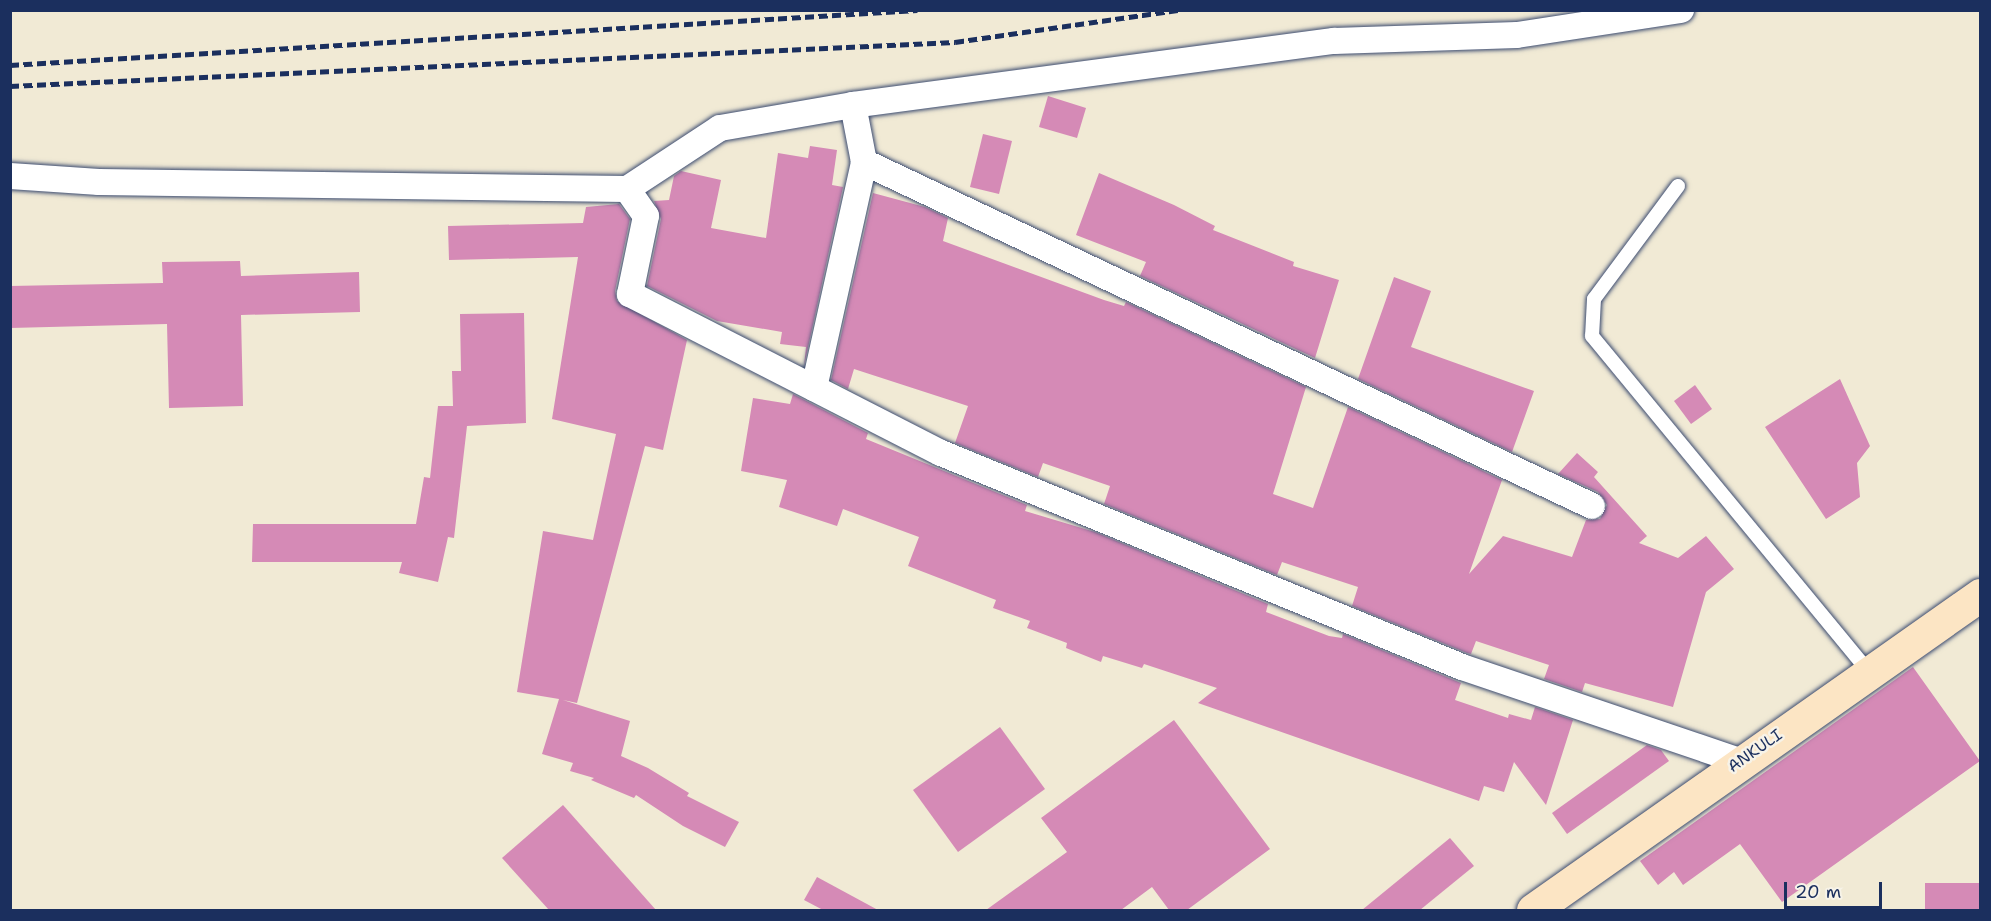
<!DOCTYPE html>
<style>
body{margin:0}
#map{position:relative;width:1991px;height:921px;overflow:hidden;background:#f1ead5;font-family:"Shantell Sans",sans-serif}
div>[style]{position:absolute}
.building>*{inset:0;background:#d58ab6}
.roads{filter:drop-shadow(0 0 2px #3b4b70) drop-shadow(0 0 2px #3b4b70)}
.lane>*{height:14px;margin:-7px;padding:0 7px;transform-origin:7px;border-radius:7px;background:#fff}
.street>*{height:26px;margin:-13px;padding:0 13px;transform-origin:13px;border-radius:13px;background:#fff}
.secondary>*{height:33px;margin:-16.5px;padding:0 16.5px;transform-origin:16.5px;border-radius:16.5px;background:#fce5c4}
.rail>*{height:4.5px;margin-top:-2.25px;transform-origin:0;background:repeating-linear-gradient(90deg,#1b2f5e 0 9px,transparent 0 13.5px)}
span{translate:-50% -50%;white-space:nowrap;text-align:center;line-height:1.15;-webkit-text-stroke:5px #f7f3e8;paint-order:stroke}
.street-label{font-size:16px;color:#1b2f5e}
.frame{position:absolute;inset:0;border:12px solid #1b2f5e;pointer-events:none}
.scale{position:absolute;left:1784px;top:882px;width:98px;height:27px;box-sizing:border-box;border:3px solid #1b2f5e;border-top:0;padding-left:8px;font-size:18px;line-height:21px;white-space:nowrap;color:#1b2f5e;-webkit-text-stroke:4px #f7f3e8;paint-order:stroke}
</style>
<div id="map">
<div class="building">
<div style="clip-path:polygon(1048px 96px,1086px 108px,1077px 138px,1039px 127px)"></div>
<div style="clip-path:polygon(983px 134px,1012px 141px,999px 194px,970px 187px)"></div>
<div style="clip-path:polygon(810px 146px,837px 150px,832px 185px,843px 187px,804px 366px,806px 347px,780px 344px,782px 332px,717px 321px,647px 286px,661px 219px,654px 201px,669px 200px,674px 176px,681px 171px,721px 180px,711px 228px,766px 238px,778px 153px,808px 158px)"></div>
<div style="clip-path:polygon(1099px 173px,1174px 205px,1215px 226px,1213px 230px,1294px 262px,1293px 266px,1339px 280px,1315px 358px,1140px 276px,1146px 262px,1076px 235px)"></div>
<div style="clip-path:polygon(873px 193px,925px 207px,948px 218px,943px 241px,1104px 300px,1124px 306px,1126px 302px,1306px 387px,1273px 494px,1313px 508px,1348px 407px,1502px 480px,1469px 574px,1503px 536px,1572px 557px,1586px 520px,1600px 519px,1607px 505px,1598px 492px,1558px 474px,1577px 453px,1598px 472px,1594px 477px,1647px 536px,1639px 543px,1678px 558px,1706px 536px,1734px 569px,1706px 592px,1673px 707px,1585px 683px,1582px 692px,1544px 679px,1549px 665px,1476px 641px,1471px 654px,1467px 653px,1352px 606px,1358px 587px,1282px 562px,1277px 575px,1104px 504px,1110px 486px,1043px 463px,1038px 477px,955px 443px,968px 406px,854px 369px,848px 389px,831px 380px)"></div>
<div style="clip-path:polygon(619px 204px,630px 219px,615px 291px,617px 301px,687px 340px,663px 450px,645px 446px,577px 703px,563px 700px,630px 721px,621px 756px,648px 768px,689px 793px,687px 796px,739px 822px,725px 847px,683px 826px,636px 795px,634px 798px,591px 780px,594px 778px,570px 771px,573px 763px,542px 754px,559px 699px,517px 692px,543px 531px,593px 540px,616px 434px,552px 419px,578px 257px,449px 260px,448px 226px,583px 223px,586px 207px)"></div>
<div style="clip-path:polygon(240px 261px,241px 276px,359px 272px,360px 312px,241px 315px,243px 406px,169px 408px,167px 324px,10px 328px,10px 286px,163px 283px,162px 262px)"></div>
<div style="clip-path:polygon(1394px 277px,1431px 291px,1411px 347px,1534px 391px,1512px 452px,1358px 379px)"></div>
<div style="clip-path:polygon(524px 313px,526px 423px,467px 426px,454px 538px,448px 537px,438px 582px,399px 573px,402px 562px,252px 562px,253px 524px,416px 524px,424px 477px,430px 478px,438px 406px,453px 406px,452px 371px,461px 371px,460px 314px)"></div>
<div style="clip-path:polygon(1840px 379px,1870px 446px,1857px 463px,1860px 497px,1826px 519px,1765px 427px)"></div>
<div style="clip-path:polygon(1695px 385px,1712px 409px,1691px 424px,1674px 401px)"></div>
<div style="clip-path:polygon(793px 394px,868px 433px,866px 439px,1027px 505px,1025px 511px,1095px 532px,1268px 604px,1266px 612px,1329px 636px,1342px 638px,1343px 634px,1461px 683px,1455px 700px,1508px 718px,1509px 714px,1531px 720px,1535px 707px,1573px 720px,1546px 805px,1514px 762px,1504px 792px,1484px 786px,1479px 801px,1198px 703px,1217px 688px,1144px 664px,1142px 668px,1103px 656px,1101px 662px,1066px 648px,1067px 643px,1027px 628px,1030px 621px,993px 608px,996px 600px,908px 566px,919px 537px,843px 509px,837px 526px,779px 507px,787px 480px,741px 471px,753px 398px,790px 404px)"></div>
<div style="clip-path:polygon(1913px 667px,1980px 761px,1782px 902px,1740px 844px,1683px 885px,1674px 872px,1658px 885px,1640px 861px)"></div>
<div style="clip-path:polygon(1174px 720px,1270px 849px,1187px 910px,1169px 910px,1152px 887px,1121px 910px,986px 910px,1067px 852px,1041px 818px)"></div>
<div style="clip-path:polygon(1000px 727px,1045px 789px,958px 852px,913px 790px)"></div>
<div style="clip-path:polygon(1647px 745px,1661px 750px,1669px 761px,1567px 834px,1552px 813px)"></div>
<div style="clip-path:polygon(563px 805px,656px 910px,549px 910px,502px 858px)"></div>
<div style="clip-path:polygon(1450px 838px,1474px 866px,1420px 910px,1362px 910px)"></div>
<div style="clip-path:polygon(817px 877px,878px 910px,823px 910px,804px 900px)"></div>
<div style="clip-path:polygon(1925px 883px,1980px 883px,1980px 910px,1925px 910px)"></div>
</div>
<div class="roads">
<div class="lane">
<div style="left:1678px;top:186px;width:141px;rotate:126.6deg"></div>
<div style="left:1594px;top:299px;width:37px;rotate:93deg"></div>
<div style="left:1592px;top:336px;width:435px;rotate:50.5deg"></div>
</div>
<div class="street">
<div style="left:864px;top:162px;width:805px;rotate:25.29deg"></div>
<div style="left:10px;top:176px;width:89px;rotate:3.9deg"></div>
<div style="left:99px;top:182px;width:528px;rotate:0.76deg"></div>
<div style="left:627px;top:189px;width:33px;rotate:55deg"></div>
<div style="left:646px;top:216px;width:80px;rotate:101.6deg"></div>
<div style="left:630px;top:294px;width:349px;rotate:27.1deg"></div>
<div style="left:941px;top:453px;width:563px;rotate:22.33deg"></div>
<div style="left:1462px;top:667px;width:293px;rotate:18.7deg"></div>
<div style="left:627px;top:189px;width:111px;rotate:-33.3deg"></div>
<div style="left:720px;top:128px;width:135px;rotate:-9.8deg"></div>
<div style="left:853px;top:105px;width:485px;rotate:-7.6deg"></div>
<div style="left:1334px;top:41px;width:183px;rotate:-1.9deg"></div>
<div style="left:1517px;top:35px;width:166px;rotate:-8.7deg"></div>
<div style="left:814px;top:388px;width:231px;rotate:-77.5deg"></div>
<div style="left:864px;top:162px;width:58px;rotate:-100.9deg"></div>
</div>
<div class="secondary">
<div style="left:1533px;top:910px;width:547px;rotate:-35.17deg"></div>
</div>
</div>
<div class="rail">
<div style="left:10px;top:65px;width:909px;rotate:-3.47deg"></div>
<div style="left:10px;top:86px;width:946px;rotate:-2.67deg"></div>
<div style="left:955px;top:42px;width:225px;rotate:-8.2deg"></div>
</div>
<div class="street-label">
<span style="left:1755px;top:751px;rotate:-35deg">ANKULI</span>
</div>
<div class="frame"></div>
<div class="scale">20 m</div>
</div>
